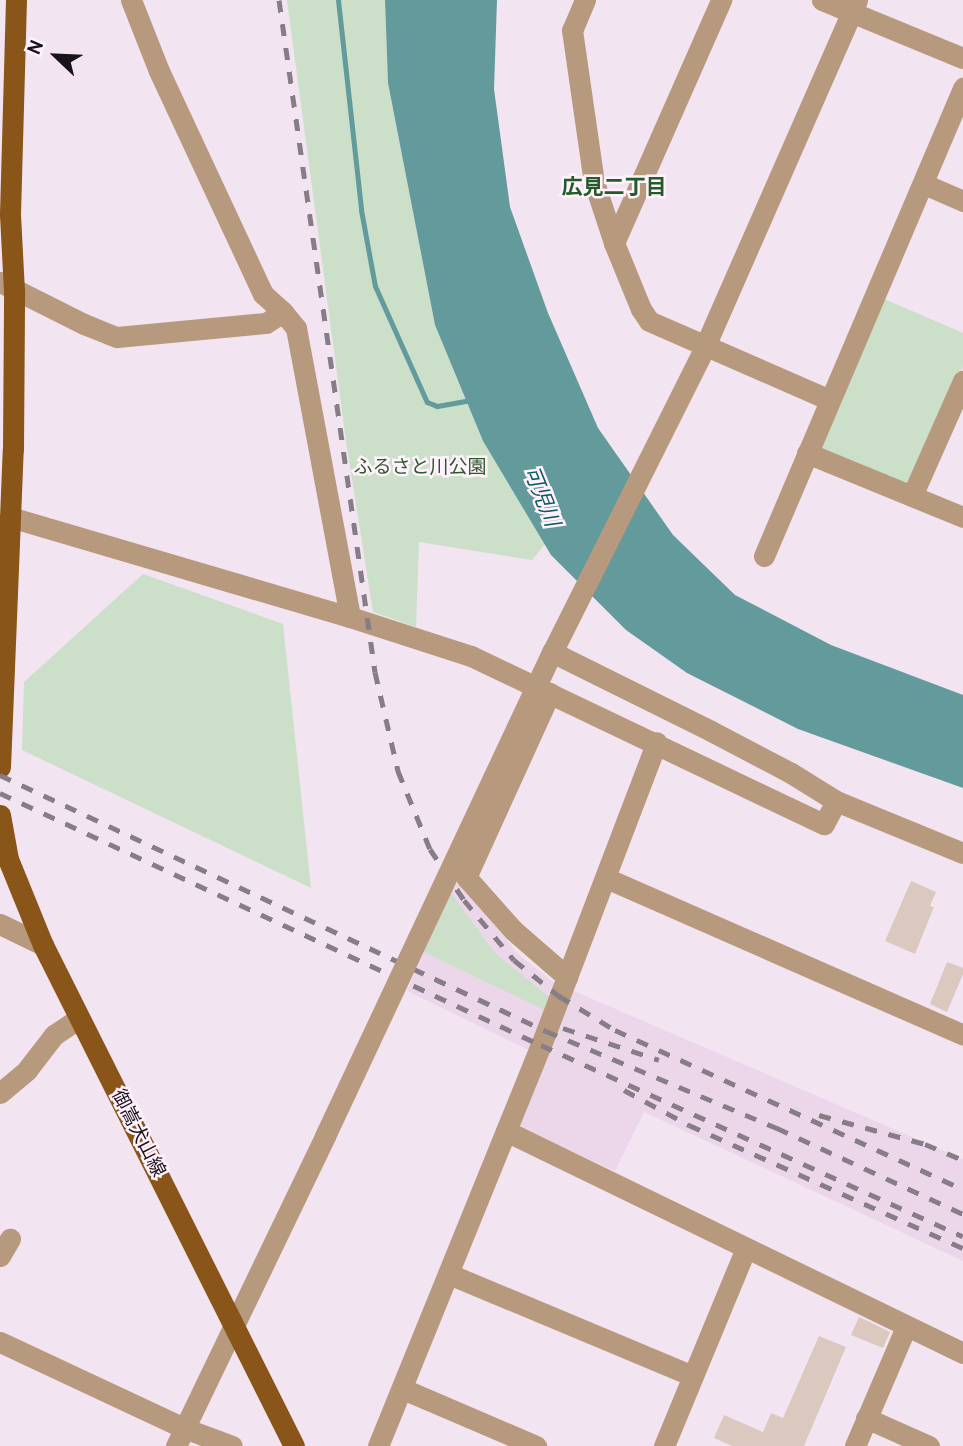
<!DOCTYPE html>
<meta charset="utf-8">
<style>
body{margin:0}
#map{position:relative;width:963px;height:1446px;overflow:hidden;background:#f3e4f2;font-family:Overpass,"Noto Sans JP",sans-serif}
div>[style]{position:absolute}
.built>*{inset:0;background:#ecd7ea}
.green>*{inset:0;background:#cbdfc9}
.water>*{inset:0;background:#639a9c}
.stream>*{height:5px;margin:-2.5px;padding:0 2.5px;transform-origin:2.5px;border-radius:2.5px;background:#639a9c}
.building>*{inset:0;background:#dbc9bf}
.minor>*{height:21px;margin:-10.5px;padding:0 10.5px;transform-origin:10.5px;border-radius:10.5px;background:#b7997d}
.major>*{height:21px;margin:-10.5px;padding:0 10.5px;transform-origin:10.5px;border-radius:10.5px;background:#895518}
.rail>*{height:5px;margin-top:-2.5px;transform-origin:0;background:repeating-linear-gradient(90deg,#877d87 0 12px,transparent 0 24px)}
.minor-bridge>*{height:21px;margin:-10.5px;padding:0 10.5px;transform-origin:10.5px;border-radius:10.5px;background:#b7997d}
span{translate:-50% -50%;white-space:nowrap;text-align:center;line-height:1.15;-webkit-text-stroke:5px #fff2fd;paint-order:stroke}
.park-label{font-size:19px;color:#2d5829}
.street-label{font-size:19px;color:#181318}
.neighbourhood-label{font-size:21px;color:#235c29;font-weight:700}
.water-label{font-size:21px;color:#0a5b5f;font-style:italic}
.north{position:absolute;left:21px;top:21px;width:70px;height:70px;-webkit-text-stroke:5px #fff2fd;paint-order:stroke;rotate:293deg;font-size:19px;font-weight:700;line-height:28px;text-align:center;color:#181318}
.north::after{content:'';display:block;margin:auto;width:24px;height:32px;background:#181318;clip-path:polygon(50% 0,100% 100%,50% 72%,0 100%)}
</style>
<div id="map">
<div class="built">
<div style="clip-path:polygon(458px 874px,516px 952px,553px 982px,963px 1159px,963px 1261px,644px 1112px,615px 1171px,516px 1126px,545px 1058px,407px 991px)"></div>
</div>
<div class="green">
<div style="clip-path:polygon(287px 0,385px 0,388px 83px,435px 325px,483px 441px,545px 544px,532px 560px,419px 542px,416px 627px,373px 612px,346px 441px)"></div>
<div style="clip-path:polygon(882px 298px,963px 333px,963px 367px,908px 488px,817px 450px)"></div>
<div style="clip-path:polygon(143px 574px,283px 624px,311px 888px,22px 750px,24px 682px)"></div>
<div style="clip-path:polygon(451px 893px,495px 953px,549px 997px,544px 1010px,424px 952px)"></div>
</div>
<div class="water">
<div style="clip-path:polygon(385px 0,497px 0,494px 89px,510px 207px,548px 313px,598px 428px,673px 535px,735px 595px,831px 645px,963px 695px,963px 788px,798px 729px,687px 673px,626px 630px,551px 555px,483px 441px,435px 325px,388px 83px)"></div>
</div>
<div class="stream">
<div style="left:338px;top:0;width:211px;rotate:83.7deg"></div>
<div style="left:361px;top:210px;width:77px;rotate:79.6deg"></div>
<div style="left:375px;top:286px;width:127px;rotate:65.9deg"></div>
<div style="left:427px;top:402px;width:11px;rotate:22deg"></div>
<div style="left:437px;top:406px;width:36px;rotate:-10deg"></div>
</div>
<div class="building">
<div style="clip-path:polygon(911px 881px,936px 892px,930px 906px,934px 907px,915px 954px,885px 941px)"></div>
<div style="clip-path:polygon(947px 962px,963px 968px,963px 974px,947px 1012px,930px 1004px)"></div>
<div style="clip-path:polygon(859px 1317px,890px 1332px,883px 1348px,851px 1335px)"></div>
<div style="clip-path:polygon(819px 1336px,846px 1347px,804px 1446px,732px 1446px,714px 1438px,724px 1415px,763px 1432px,771px 1413px,783px 1418px)"></div>
</div>
<div class="minor">
<div style="left:131px;top:0;width:76px;rotate:68.5deg"></div>
<div style="left:159px;top:71px;width:246px;rotate:65deg"></div>
<div style="left:263px;top:294px;width:27px;rotate:42deg"></div>
<div style="left:283px;top:312px;width:21px;rotate:51deg"></div>
<div style="left:296px;top:328px;width:294px;rotate:79.4deg"></div>
<div style="left:585px;top:0;width:33px;rotate:113deg"></div>
<div style="left:572px;top:30px;width:154px;rotate:81.8deg"></div>
<div style="left:594px;top:182px;width:64px;rotate:71.8deg"></div>
<div style="left:614px;top:243px;width:71px;rotate:67.8deg"></div>
<div style="left:641px;top:309px;width:14px;rotate:56deg"></div>
<div style="left:649px;top:321px;width:197px;rotate:23.6deg"></div>
<div style="left:822px;top:0;width:152px;rotate:22.4deg"></div>
<div style="left:857px;top:0;width:379px;rotate:113.7deg"></div>
<div style="left:705px;top:347px;width:341px;rotate:116.6deg"></div>
<div style="left:552px;top:652px;width:178px;rotate:26.4deg"></div>
<div style="left:711px;top:731px;width:90px;rotate:27.7deg"></div>
<div style="left:791px;top:773px;width:53px;rotate:31.9deg"></div>
<div style="left:836px;top:801px;width:137px;rotate:22.3deg"></div>
<div style="left:924px;top:184px;width:43px;rotate:23.6deg"></div>
<div style="left:614px;top:243px;width:266px;rotate:-66.2deg"></div>
<div style="left:0;top:282px;width:94px;rotate:26.6deg"></div>
<div style="left:84px;top:324px;width:35px;rotate:22deg"></div>
<div style="left:117px;top:337px;width:150px;rotate:-5.4deg"></div>
<div style="left:266px;top:323px;width:20px;rotate:-33deg"></div>
<div style="left:807px;top:453px;width:169px;rotate:22.3deg"></div>
<div style="left:912px;top:496px;width:126px;rotate:-66.1deg"></div>
<div style="left:10px;top:517px;width:354px;rotate:16.4deg"></div>
<div style="left:350px;top:617px;width:127px;rotate:17.9deg"></div>
<div style="left:471px;top:656px;width:391px;rotate:25.5deg"></div>
<div style="left:824px;top:824px;width:26px;rotate:-62deg"></div>
<div style="left:764px;top:556px;width:509px;rotate:-66.96deg"></div>
<div style="left:550px;top:693px;width:202px;rotate:114.5deg"></div>
<div style="left:466px;top:877px;width:71px;rotate:48.4deg"></div>
<div style="left:513px;top:930px;width:72px;rotate:41deg"></div>
<div style="left:606px;top:878px;width:390px;rotate:23.7deg"></div>
<div style="left:0;top:924px;width:48px;rotate:26deg"></div>
<div style="left:0;top:1093px;width:35px;rotate:-40deg"></div>
<div style="left:27px;top:1070px;width:44px;rotate:-52.4deg"></div>
<div style="left:54px;top:1035px;width:30px;rotate:-34deg"></div>
<div style="left:506px;top:1131px;width:508px;rotate:25.91deg"></div>
<div style="left:0;top:1256px;width:20px;rotate:-60deg"></div>
<div style="left:449px;top:1274px;width:264px;rotate:22.7deg"></div>
<div style="left:0;top:1342px;width:203px;rotate:25.1deg"></div>
<div style="left:184px;top:1428px;width:51px;rotate:20.6deg"></div>
<div style="left:403px;top:1389px;width:145px;rotate:23.2deg"></div>
<div style="left:866px;top:1418px;width:69px;rotate:24deg"></div>
<div style="left:176px;top:1446px;width:344px;rotate:-64.3deg"></div>
<div style="left:378px;top:1446px;width:433px;rotate:-67.9deg"></div>
<div style="left:541px;top:1045px;width:324px;rotate:-69.1deg"></div>
<div style="left:664px;top:1446px;width:214px;rotate:-67.5deg"></div>
<div style="left:855px;top:1446px;width:129px;rotate:-66.8deg"></div>
</div>
<div class="major">
<div style="left:0;top:767px;width:318px;rotate:-87.7deg"></div>
<div style="left:13px;top:449px;width:158px;rotate:-89.6deg"></div>
<div style="left:14px;top:291px;width:77px;rotate:-93deg"></div>
<div style="left:10px;top:214px;width:214px;rotate:-88.4deg"></div>
<div style="left:0;top:815px;width:45px;rotate:79.7deg"></div>
<div style="left:8px;top:859px;width:93px;rotate:67.9deg"></div>
<div style="left:43px;top:945px;width:560px;rotate:63.39deg"></div>
</div>
<div class="rail">
<div style="left:279px;top:0;width:679px;rotate:81.87deg"></div>
<div style="left:375px;top:672px;width:102px;rotate:76.9deg"></div>
<div style="left:398px;top:771px;width:84px;rotate:67.7deg"></div>
<div style="left:430px;top:849px;width:61px;rotate:56.3deg"></div>
<div style="left:464px;top:900px;width:78px;rotate:50.2deg"></div>
<div style="left:514px;top:960px;width:58px;rotate:38.7deg"></div>
<div style="left:559px;top:996px;width:66px;rotate:31.3deg"></div>
<div style="left:615px;top:1030px;width:383px;rotate:24.6deg"></div>
<div style="left:0;top:775px;width:603px;rotate:25.12deg"></div>
<div style="left:546px;top:1031px;width:251px;rotate:22.8deg"></div>
<div style="left:777px;top:1128px;width:205px;rotate:24.8deg"></div>
<div style="left:0;top:793px;width:597px;rotate:24.98deg"></div>
<div style="left:541px;top:1045px;width:463px;rotate:24.4deg"></div>
<div style="left:563px;top:1028px;width:101px;rotate:18.4deg"></div>
<div style="left:624px;top:1090px;width:74px;rotate:28.3deg"></div>
<div style="left:689px;top:1125px;width:300px;rotate:24.2deg"></div>
<div style="left:819px;top:1115px;width:110px;rotate:15.3deg"></div>
<div style="left:925px;top:1144px;width:41px;rotate:22.8deg"></div>
</div>
<div class="minor-bridge">
<div style="left:325px;top:1136px;width:535px;rotate:-64.87deg"></div>
</div>
<div class="park-label">
<span style="left:420px;top:469px">ふるさと川公園</span>
</div>
<div class="street-label">
<span style="left:137px;top:1134px;rotate:63deg">御嵩犬山線</span>
</div>
<div class="neighbourhood-label">
<span style="left:614px;top:189px">広見二丁目</span>
</div>
<div class="water-label">
<span style="left:540px;top:497px;rotate:68deg">可児川</span>
</div>
<div class="north">N</div>
</div>
